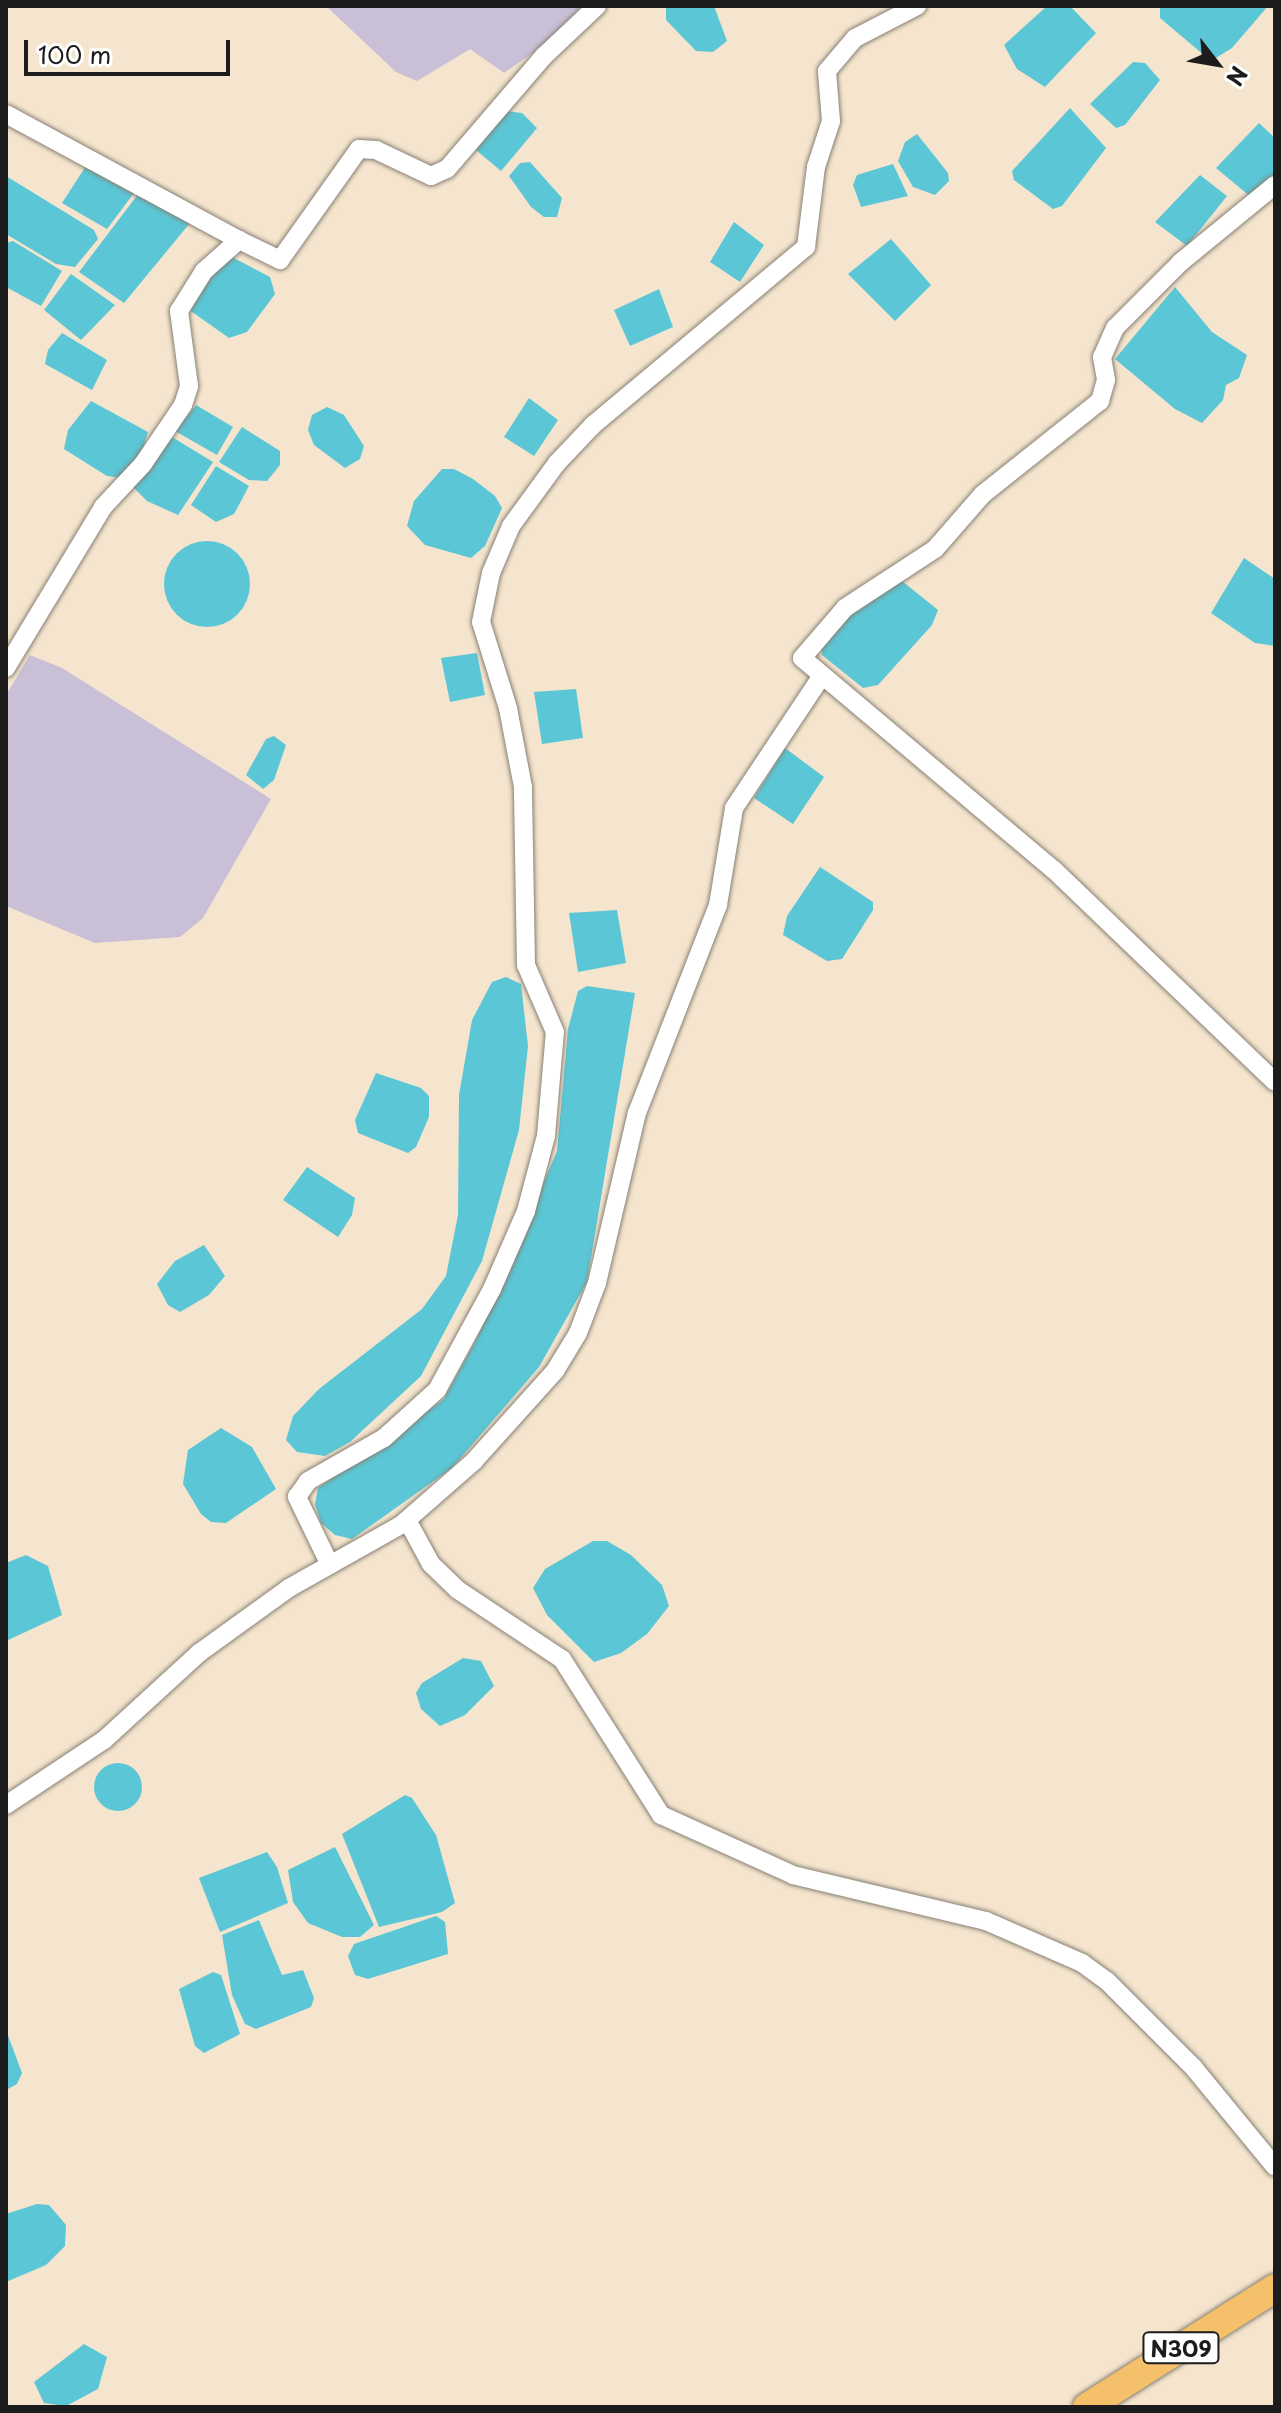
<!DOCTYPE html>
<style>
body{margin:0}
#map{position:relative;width:1281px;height:2413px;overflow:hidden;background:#f5e5ce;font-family:"Playpen Sans",sans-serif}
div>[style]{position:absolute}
.industrial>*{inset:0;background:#c9bfd7}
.water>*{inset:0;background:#5bc6d5}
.round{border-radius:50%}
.roads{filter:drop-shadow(0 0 2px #888075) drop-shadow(0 0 2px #888075)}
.minor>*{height:18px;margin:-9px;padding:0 9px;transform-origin:9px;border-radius:9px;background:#fff}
.highway>*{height:28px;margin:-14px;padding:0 14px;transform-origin:14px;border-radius:14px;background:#f4c16a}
span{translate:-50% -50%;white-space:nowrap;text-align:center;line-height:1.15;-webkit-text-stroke:8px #fff;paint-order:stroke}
.shield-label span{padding:2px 6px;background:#fff;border:2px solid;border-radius:6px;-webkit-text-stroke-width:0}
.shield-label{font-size:22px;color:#1c1c1c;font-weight:700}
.frame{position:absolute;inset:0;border:8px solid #1c1c1c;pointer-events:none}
.north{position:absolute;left:1177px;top:24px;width:80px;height:80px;-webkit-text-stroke:6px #fff;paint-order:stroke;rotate:121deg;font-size:22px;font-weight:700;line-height:32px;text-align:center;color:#1c1c1c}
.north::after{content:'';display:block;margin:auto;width:28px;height:36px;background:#1c1c1c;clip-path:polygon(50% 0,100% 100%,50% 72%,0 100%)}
.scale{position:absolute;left:24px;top:40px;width:206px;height:36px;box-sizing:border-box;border:4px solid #1c1c1c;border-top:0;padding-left:10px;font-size:24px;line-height:28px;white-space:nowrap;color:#1c1c1c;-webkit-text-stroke:6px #fff;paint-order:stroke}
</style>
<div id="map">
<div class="industrial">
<div style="clip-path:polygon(326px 6px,582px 6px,544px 45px,504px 73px,470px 49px,417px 81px,396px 72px)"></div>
<div style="clip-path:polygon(30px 655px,62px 668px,271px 799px,203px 918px,180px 937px,95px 943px,6px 906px,6px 695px)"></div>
</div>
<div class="water">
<div style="clip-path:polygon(666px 6px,714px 6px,727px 41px,713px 52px,696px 51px,666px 20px)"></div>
<div style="clip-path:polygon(1047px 6px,1070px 6px,1096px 33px,1045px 87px,1017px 69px,1004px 45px)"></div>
<div style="clip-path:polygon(1160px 6px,1268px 6px,1232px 48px,1211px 61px,1160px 18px)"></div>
<div style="clip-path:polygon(1133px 62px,1145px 63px,1160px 80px,1125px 125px,1116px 128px,1090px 104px)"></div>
<div style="clip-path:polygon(1070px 108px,1106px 148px,1062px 206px,1053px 209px,1014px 180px,1012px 171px)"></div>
<div style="clip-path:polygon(506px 111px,522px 113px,537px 128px,501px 171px,476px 150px)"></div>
<div style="clip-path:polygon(1259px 123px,1275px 138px,1275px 176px,1252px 198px,1216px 168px)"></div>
<div style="clip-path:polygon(917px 134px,948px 173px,949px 181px,935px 195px,913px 187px,898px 161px,905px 142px)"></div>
<div style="clip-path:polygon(530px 162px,562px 198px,557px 217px,544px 217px,531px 207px,509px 176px,520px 163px)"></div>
<div style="clip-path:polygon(893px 164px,908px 196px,861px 207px,853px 185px,857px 175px)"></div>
<div style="clip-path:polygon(86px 166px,137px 189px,107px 229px,62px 203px)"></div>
<div style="clip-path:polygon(1200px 175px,1227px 196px,1187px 246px,1155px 222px)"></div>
<div style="clip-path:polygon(6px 176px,94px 230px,98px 239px,75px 267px,56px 264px,6px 234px)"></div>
<div style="clip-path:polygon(142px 189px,190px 223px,124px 303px,79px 272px)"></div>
<div style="clip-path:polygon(734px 222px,764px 245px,740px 282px,710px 262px)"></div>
<div style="clip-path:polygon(891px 239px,931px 285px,895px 321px,848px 274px)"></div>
<div style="clip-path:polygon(13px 241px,62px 271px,41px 306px,6px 287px,6px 243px)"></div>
<div style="clip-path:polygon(232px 257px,270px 277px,275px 294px,247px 332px,229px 338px,188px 309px,193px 293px)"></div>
<div style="clip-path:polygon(71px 274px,115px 305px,81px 340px,44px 310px)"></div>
<div style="clip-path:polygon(1175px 287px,1212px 332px,1247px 355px,1239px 378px,1226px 385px,1223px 400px,1202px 423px,1175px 409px,1115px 359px)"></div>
<div style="clip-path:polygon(659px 289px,673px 327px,630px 346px,614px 310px)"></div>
<div style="clip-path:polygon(62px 333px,107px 360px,92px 390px,45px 364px,48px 350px)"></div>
<div style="clip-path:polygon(529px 398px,558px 420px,534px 456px,504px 437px)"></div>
<div style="clip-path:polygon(91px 401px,148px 432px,143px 448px,121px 478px,107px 476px,64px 449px,68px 430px)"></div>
<div style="clip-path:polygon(196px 405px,233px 427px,217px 455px,175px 431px)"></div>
<div style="clip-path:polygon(327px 407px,344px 415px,364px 446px,360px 459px,345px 468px,314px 445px,308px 430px,312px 415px)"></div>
<div style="clip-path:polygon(242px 427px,280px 451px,280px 465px,267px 481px,249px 480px,219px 462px)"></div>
<div style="clip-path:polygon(172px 437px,213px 462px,178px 515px,147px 501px,132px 486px)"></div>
<div style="clip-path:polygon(216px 466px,249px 486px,234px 514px,216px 522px,191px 505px)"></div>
<div style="clip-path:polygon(442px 469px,454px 469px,473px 479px,495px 496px,502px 508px,485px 546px,471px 558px,425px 545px,407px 526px,414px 501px)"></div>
<div class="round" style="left:164px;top:541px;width:86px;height:86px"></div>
<div style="clip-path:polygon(1244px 558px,1275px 579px,1275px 646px,1255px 643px,1211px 613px)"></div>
<div style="clip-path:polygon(902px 581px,938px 610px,932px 625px,878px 685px,863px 688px,822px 655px,821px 645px,848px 614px)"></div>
<div style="clip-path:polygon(477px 653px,485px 695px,450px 702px,441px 658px)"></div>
<div style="clip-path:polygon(576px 689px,583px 738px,542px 744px,534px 692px)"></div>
<div style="clip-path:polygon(274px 736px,286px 745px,274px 780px,263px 789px,246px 775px,266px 739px)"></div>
<div style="clip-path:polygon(785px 748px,824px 777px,793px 824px,754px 798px)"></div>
<div style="clip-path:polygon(820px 867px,873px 902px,873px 910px,842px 959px,827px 961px,783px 935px,787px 916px)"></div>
<div style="clip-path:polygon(617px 910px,626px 963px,578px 972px,569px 913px)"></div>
<div style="clip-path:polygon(506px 977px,521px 984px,528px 1046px,519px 1130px,482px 1261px,421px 1376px,350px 1442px,325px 1456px,297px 1452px,286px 1440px,293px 1416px,319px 1389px,422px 1309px,446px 1276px,458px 1215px,459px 1095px,472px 1020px,492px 982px)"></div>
<div style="clip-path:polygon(587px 986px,635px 993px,587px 1282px,539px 1367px,452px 1468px,352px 1539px,335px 1535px,321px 1523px,315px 1504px,318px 1488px,443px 1400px,476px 1340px,557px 1151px,568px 1029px,578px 991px)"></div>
<div style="clip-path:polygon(376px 1073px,421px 1088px,429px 1096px,429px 1117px,416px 1147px,408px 1153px,358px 1133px,355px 1120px)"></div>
<div style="clip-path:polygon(307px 1167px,355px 1198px,352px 1215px,338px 1237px,283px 1200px)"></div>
<div style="clip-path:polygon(204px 1245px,225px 1276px,209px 1295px,180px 1312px,168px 1305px,157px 1284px,175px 1261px)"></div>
<div style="clip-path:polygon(221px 1428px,252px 1447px,276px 1489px,226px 1523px,211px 1522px,201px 1514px,183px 1484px,188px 1450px)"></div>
<div style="clip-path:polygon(593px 1541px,607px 1541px,631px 1555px,662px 1585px,669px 1606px,647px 1634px,621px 1653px,594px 1662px,547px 1615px,533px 1588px,545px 1569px)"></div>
<div style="clip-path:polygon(26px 1555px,48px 1566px,62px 1615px,6px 1641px,6px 1563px)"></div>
<div style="clip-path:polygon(463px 1658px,481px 1661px,494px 1686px,465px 1715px,440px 1726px,421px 1709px,416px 1693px,422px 1683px)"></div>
<div class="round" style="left:94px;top:1763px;width:48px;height:48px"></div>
<div style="clip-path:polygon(405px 1795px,412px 1798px,436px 1835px,455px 1903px,442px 1912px,379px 1927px,342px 1834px)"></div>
<div style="clip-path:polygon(335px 1847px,374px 1925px,360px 1937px,342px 1937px,308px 1923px,293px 1902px,288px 1870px)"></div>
<div style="clip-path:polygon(267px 1852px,277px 1867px,288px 1903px,220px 1932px,199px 1878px)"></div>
<div style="clip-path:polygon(436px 1916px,445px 1922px,448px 1954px,368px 1979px,355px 1975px,348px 1956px,354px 1944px)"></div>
<div style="clip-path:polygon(259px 1920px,282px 1975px,303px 1970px,314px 1998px,311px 2007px,256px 2029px,245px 2024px,232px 1995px,222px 1935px)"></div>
<div style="clip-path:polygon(213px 1972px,221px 1975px,240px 2034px,204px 2053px,195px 2046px,179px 1989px)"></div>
<div style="clip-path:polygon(6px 2030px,22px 2073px,17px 2084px,6px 2090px)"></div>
<div style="clip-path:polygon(37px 2204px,49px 2205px,66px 2225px,65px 2246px,46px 2265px,6px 2282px,6px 2214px)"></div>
<div style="clip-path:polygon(84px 2344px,107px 2357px,98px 2389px,66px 2406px,44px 2403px,34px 2382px)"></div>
</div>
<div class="roads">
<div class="minor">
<div style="left:6px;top:114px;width:265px;rotate:28.4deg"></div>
<div style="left:1275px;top:185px;width:122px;rotate:140.7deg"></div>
<div style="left:1181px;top:262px;width:93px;rotate:135deg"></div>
<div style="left:1115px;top:328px;width:32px;rotate:114deg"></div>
<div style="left:1102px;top:357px;width:23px;rotate:80deg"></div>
<div style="left:1106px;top:380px;width:22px;rotate:106deg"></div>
<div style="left:1100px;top:401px;width:149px;rotate:141.5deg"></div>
<div style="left:983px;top:494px;width:73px;rotate:131.1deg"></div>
<div style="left:935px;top:549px;width:108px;rotate:146.8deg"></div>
<div style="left:845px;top:608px;width:66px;rotate:130.7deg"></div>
<div style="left:802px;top:658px;width:329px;rotate:40.1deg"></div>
<div style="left:1054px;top:870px;width:306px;rotate:43.8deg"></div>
<div style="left:6px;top:668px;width:188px;rotate:-58.9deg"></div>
<div style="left:103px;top:507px;width:59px;rotate:-47.1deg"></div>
<div style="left:143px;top:464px;width:71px;rotate:-55.9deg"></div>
<div style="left:183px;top:405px;width:20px;rotate:-72deg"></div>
<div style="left:189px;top:386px;width:76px;rotate:-97.6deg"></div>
<div style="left:179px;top:311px;width:47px;rotate:-58deg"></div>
<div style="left:204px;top:271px;width:47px;rotate:-41.5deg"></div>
<div style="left:239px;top:240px;width:46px;rotate:26deg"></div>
<div style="left:280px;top:260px;width:136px;rotate:-54.6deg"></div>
<div style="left:359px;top:149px;width:17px;rotate:3deg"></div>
<div style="left:376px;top:150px;width:61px;rotate:25.3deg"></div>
<div style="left:431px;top:176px;width:17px;rotate:-24deg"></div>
<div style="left:447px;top:169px;width:149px;rotate:-49.4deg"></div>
<div style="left:544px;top:56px;width:73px;rotate:-43.3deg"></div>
<div style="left:407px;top:1520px;width:50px;rotate:61.4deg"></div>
<div style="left:431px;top:1564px;width:37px;rotate:44deg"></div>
<div style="left:458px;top:1590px;width:125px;rotate:33.6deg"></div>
<div style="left:562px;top:1659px;width:185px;rotate:57.6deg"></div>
<div style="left:661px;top:1815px;width:145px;rotate:24.4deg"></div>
<div style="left:793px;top:1875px;width:198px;rotate:13.4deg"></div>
<div style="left:986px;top:1921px;width:105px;rotate:23.6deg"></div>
<div style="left:1082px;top:1963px;width:31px;rotate:36deg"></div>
<div style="left:1107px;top:1981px;width:122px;rotate:45deg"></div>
<div style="left:1193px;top:2067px;width:129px;rotate:50.6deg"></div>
<div style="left:330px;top:1565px;width:76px;rotate:-115.9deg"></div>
<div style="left:297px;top:1497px;width:19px;rotate:-55deg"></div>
<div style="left:308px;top:1481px;width:87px;rotate:-29.5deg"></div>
<div style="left:384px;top:1438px;width:72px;rotate:-42.2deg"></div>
<div style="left:437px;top:1390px;width:115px;rotate:-61.4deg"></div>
<div style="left:492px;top:1289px;width:85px;rotate:-66.4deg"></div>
<div style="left:526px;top:1211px;width:78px;rotate:-75.1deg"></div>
<div style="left:546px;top:1136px;width:104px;rotate:-85.1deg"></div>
<div style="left:555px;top:1032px;width:73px;rotate:-113.4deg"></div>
<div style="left:526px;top:965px;width:178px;rotate:-91deg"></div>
<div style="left:523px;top:787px;width:80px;rotate:-100.8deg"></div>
<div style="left:508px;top:708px;width:90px;rotate:-107.4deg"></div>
<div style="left:481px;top:622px;width:50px;rotate:-78.5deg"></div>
<div style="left:491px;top:573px;width:51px;rotate:-66.9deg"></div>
<div style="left:511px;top:526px;width:78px;rotate:-53.9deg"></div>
<div style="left:557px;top:463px;width:52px;rotate:-46.5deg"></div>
<div style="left:593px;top:425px;width:278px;rotate:-39.9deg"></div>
<div style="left:806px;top:247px;width:81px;rotate:-82.9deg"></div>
<div style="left:816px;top:167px;width:48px;rotate:-71.9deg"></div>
<div style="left:831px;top:121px;width:50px;rotate:-94.6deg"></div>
<div style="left:827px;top:71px;width:43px;rotate:-49.7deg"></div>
<div style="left:855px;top:38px;width:70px;rotate:-27.3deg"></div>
<div style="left:6px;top:1805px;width:118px;rotate:-33.6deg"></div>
<div style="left:104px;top:1740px;width:129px;rotate:-42.5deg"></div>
<div style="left:199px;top:1653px;width:111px;rotate:-35.8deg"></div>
<div style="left:289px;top:1588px;width:129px;rotate:-29.4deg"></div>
<div style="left:401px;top:1525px;width:97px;rotate:-41.2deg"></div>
<div style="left:474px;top:1461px;width:121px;rotate:-48deg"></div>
<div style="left:555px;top:1371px;width:44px;rotate:-58.8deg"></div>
<div style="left:578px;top:1333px;width:53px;rotate:-69.2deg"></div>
<div style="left:597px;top:1283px;width:175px;rotate:-76.8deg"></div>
<div style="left:637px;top:1113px;width:223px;rotate:-68.7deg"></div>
<div style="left:718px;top:905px;width:98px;rotate:-80.6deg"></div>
<div style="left:734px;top:808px;width:157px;rotate:-56.4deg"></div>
</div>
<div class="highway">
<div style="left:1087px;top:2407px;width:222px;rotate:-32.3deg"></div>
</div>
</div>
<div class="shield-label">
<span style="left:1181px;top:2348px">N309</span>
</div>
<div class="frame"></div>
<div class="north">N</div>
<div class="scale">100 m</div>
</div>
